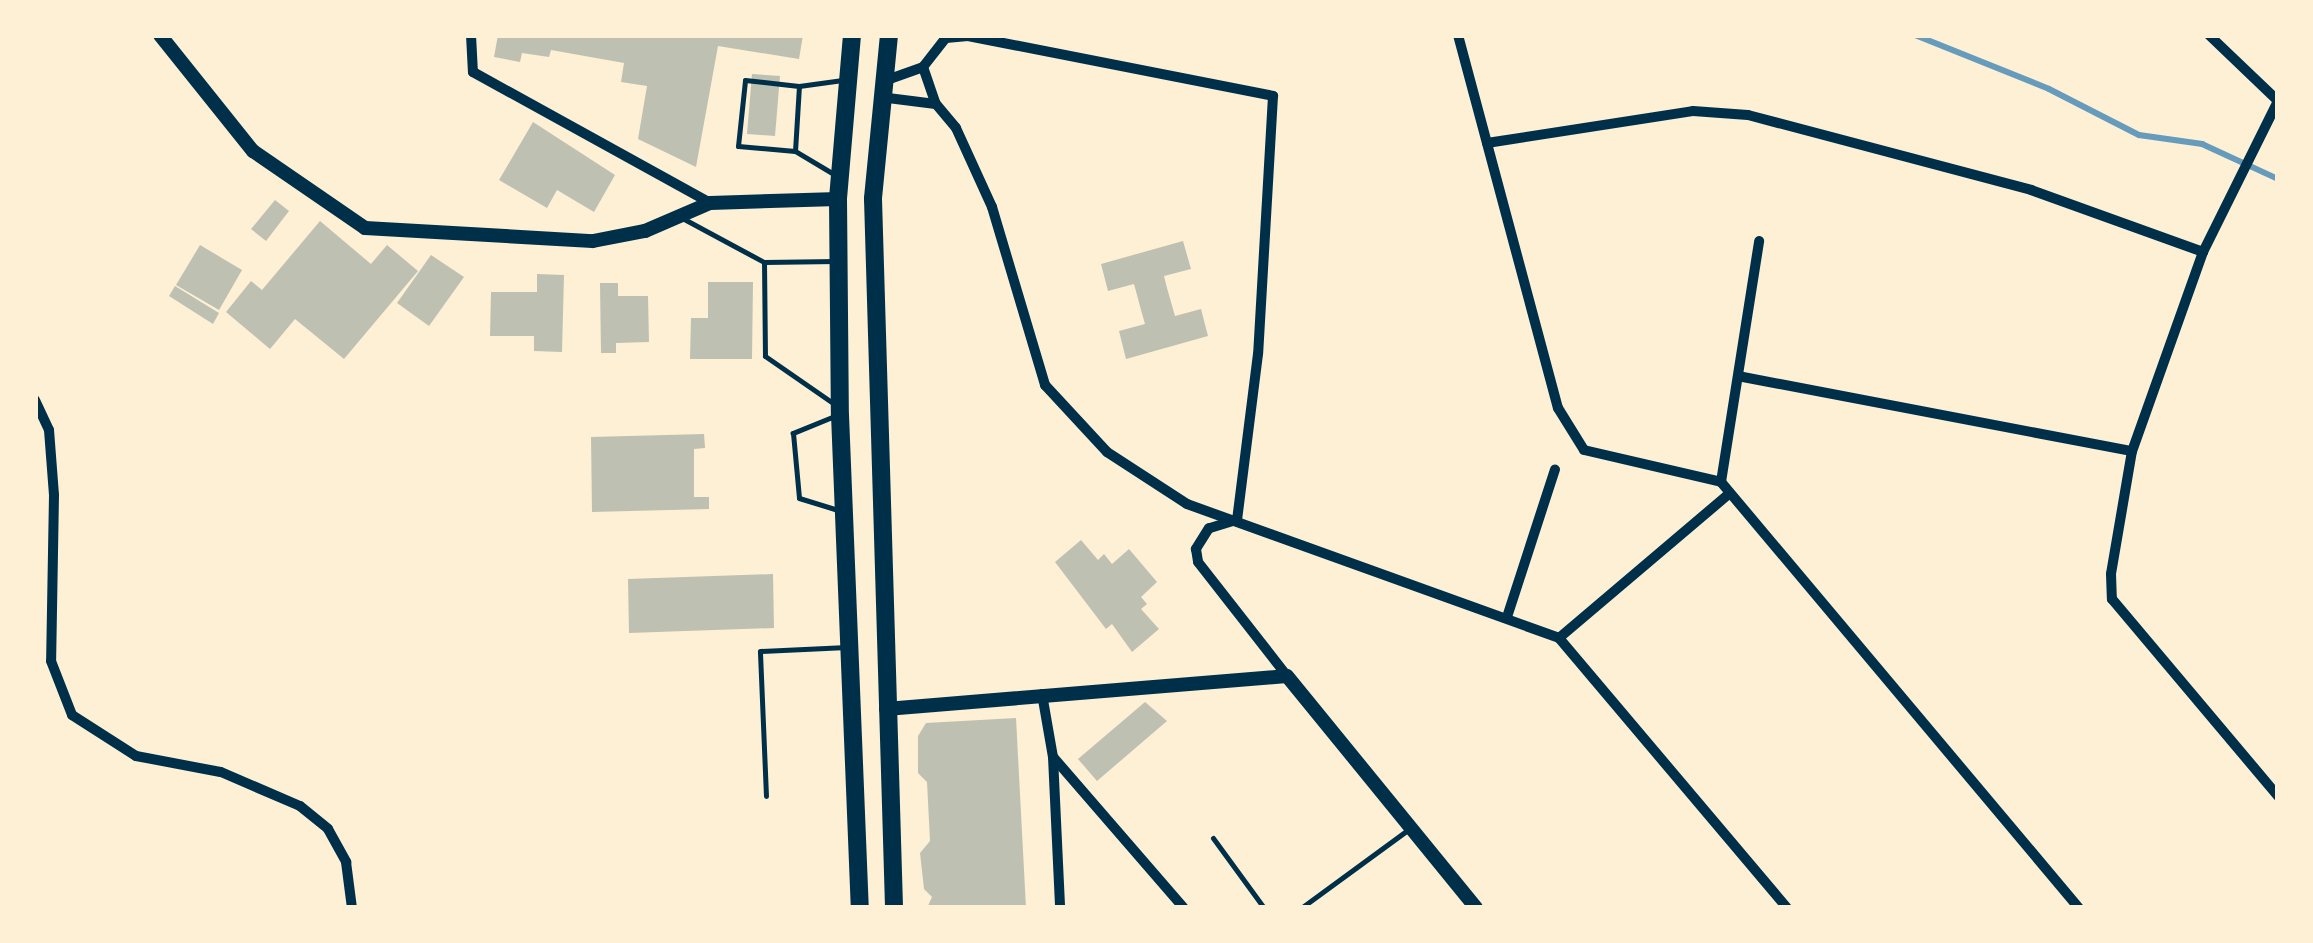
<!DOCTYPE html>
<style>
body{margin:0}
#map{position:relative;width:2313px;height:943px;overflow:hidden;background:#fdf0d5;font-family:"Noto Serif",serif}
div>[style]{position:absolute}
.stream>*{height:6px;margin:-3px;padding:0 3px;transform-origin:3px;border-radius:3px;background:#669bbc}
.building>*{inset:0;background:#bec0b2}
.service>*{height:5px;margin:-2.5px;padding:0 2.5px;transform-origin:2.5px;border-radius:2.5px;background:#003049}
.minor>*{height:10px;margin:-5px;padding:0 5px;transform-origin:5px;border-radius:5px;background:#003049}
.tertiary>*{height:14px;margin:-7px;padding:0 7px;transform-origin:7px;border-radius:7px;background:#003049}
.trunk>*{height:18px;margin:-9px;padding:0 9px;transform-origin:9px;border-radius:9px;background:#003049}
span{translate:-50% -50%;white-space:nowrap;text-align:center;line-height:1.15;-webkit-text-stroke:10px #fdf0d5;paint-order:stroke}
.frame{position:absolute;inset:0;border:38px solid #fdf0d5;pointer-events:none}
</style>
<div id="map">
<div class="stream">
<div style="left:1915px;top:35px;width:144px;rotate:21.9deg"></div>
<div style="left:2049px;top:89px;width:101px;rotate:27.1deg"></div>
<div style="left:2139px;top:135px;width:64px;rotate:8.1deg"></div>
<div style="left:2202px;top:144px;width:84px;rotate:24.7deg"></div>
</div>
<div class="building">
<div style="clip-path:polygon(498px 35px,803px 35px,799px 59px,718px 46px,696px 167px,638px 139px,647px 86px,621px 82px,624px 63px,551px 50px,549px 57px,522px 53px,520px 62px,494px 57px)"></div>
<div style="clip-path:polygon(752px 74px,780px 76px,775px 136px,747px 134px)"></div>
<div style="clip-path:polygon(533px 122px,615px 175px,594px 212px,557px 190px,547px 208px,499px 180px)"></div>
<div style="clip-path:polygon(275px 200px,289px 211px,266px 241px,251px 229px)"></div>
<div style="clip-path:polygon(320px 221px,371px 264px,387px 245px,418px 271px,344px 359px,295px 319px,270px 349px,226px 312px,251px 281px,262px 290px)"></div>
<div style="clip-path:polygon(1183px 241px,1191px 269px,1164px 276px,1167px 288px,1175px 316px,1201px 309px,1208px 336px,1126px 359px,1119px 331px,1145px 324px,1141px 310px,1134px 284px,1108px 291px,1101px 264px)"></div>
<div style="clip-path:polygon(200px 245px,242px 270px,219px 310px,176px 285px)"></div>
<div style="clip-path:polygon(431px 255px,464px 277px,429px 326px,397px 303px)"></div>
<div style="clip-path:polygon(537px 274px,564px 275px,562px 352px,534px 351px,534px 336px,490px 336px,491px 292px,537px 292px)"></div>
<div style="clip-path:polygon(708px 282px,753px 282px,752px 359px,690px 359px,691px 318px,708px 318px)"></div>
<div style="clip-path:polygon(600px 283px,618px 283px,618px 296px,648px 296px,649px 342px,616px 343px,616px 353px,601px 353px)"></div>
<div style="clip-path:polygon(175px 286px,219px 313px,213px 324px,169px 296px)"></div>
<div style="clip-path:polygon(704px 434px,705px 448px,694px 449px,694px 497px,709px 497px,709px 509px,592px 512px,591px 437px)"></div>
<div style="clip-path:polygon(1081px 540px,1098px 560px,1104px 554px,1112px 564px,1129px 549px,1157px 582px,1141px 597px,1147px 604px,1141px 609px,1159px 629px,1132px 652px,1112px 624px,1106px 629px,1055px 562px)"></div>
<div style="clip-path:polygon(773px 574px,774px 628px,629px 633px,628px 579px)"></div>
<div style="clip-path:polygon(1145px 702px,1167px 721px,1097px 781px,1078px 759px)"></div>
<div style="clip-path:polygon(1016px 718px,1026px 908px,927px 908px,932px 897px,924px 889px,920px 853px,930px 841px,927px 782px,918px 773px,918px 736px,926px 723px)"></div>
</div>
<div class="service">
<div style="left:795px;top:151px;width:57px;rotate:-175deg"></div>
<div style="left:738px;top:146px;width:66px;rotate:-83.9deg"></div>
<div style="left:745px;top:80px;width:54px;rotate:6.3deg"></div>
<div style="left:837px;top:176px;width:49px;rotate:-149.2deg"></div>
<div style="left:795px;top:151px;width:65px;rotate:-86.5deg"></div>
<div style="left:799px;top:86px;width:44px;rotate:-7.8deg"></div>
<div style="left:684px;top:219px;width:91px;rotate:28.3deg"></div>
<div style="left:764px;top:262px;width:72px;rotate:-0.8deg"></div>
<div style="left:764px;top:262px;width:94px;rotate:89.4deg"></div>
<div style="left:765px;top:356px;width:83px;rotate:34.7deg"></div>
<div style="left:837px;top:415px;width:48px;rotate:157.8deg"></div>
<div style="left:793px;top:433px;width:65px;rotate:84.7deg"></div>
<div style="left:799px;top:498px;width:44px;rotate:17.2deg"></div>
<div style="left:766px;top:796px;width:145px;rotate:-92.4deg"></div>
<div style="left:760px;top:651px;width:87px;rotate:-2.6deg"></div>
<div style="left:1213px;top:838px;width:87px;rotate:53.9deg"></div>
<div style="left:1301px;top:908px;width:134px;rotate:-36.2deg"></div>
</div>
<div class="minor">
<div style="left:471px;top:35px;width:37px;rotate:87deg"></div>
<div style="left:473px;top:72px;width:271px;rotate:28.9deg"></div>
<div style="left:1458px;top:35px;width:386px;rotate:75deg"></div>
<div style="left:1558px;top:408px;width:49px;rotate:58.2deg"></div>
<div style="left:1584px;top:450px;width:141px;rotate:13.1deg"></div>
<div style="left:1721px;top:482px;width:556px;rotate:49.96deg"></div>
<div style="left:2209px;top:35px;width:95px;rotate:43.7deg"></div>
<div style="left:923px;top:67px;width:39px;rotate:71deg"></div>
<div style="left:884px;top:81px;width:41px;rotate:-19.7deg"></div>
<div style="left:923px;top:67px;width:37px;rotate:-52deg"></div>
<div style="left:946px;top:38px;width:22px;rotate:-5deg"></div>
<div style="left:968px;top:36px;width:311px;rotate:11.1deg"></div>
<div style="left:1273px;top:96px;width:258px;rotate:93.3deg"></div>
<div style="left:1258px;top:354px;width:167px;rotate:97.2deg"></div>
<div style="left:880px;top:97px;width:56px;rotate:7.1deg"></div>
<div style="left:936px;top:104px;width:31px;rotate:50deg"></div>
<div style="left:956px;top:128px;width:87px;rotate:65.5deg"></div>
<div style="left:992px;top:207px;width:186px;rotate:73.4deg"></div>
<div style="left:1045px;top:385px;width:91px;rotate:47.2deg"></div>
<div style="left:1107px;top:452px;width:95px;rotate:33deg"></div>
<div style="left:1187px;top:504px;width:395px;rotate:19.8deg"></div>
<div style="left:1559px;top:638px;width:353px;rotate:49.8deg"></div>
<div style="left:2278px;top:101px;width:169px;rotate:116.4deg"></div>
<div style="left:2203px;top:252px;width:211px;rotate:109.6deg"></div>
<div style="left:2132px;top:451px;width:125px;rotate:99.7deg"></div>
<div style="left:2111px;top:574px;width:25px;rotate:88deg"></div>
<div style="left:2112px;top:599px;width:258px;rotate:49.9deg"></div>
<div style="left:1487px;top:143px;width:208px;rotate:-8.8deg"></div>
<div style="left:1693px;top:111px;width:55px;rotate:4.2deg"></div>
<div style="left:1748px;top:115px;width:293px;rotate:14.8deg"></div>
<div style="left:2031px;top:190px;width:183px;rotate:19.8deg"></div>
<div style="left:1743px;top:377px;width:396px;rotate:10.8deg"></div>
<div style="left:35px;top:400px;width:33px;rotate:65deg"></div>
<div style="left:49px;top:430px;width:65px;rotate:85.6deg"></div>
<div style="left:54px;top:495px;width:166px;rotate:91deg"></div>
<div style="left:51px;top:661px;width:58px;rotate:68.7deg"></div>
<div style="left:72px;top:715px;width:76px;rotate:32.6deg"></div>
<div style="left:136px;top:756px;width:86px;rotate:10.7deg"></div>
<div style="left:221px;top:772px;width:86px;rotate:23.3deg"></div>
<div style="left:300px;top:806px;width:36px;rotate:39deg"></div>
<div style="left:328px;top:829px;width:38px;rotate:61deg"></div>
<div style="left:346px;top:862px;width:46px;rotate:82.6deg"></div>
<div style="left:1721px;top:482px;width:244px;rotate:-81deg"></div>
<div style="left:1236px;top:520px;width:28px;rotate:163deg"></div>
<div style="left:1209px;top:528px;width:25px;rotate:122deg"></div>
<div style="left:1196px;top:549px;width:13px;rotate:81deg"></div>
<div style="left:1198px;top:562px;width:145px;rotate:52deg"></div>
<div style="left:1508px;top:614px;width:152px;rotate:-72deg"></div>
<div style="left:1559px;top:638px;width:223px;rotate:-40.3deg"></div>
<div style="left:1042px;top:694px;width:64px;rotate:80.1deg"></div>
<div style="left:1053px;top:757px;width:151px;rotate:87.3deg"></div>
<div style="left:1054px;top:758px;width:198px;rotate:49.1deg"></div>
</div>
<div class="tertiary">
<div style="left:160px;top:35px;width:149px;rotate:51.3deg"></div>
<div style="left:253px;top:151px;width:136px;rotate:34.5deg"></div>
<div style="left:365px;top:228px;width:228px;rotate:3.3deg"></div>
<div style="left:593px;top:241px;width:53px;rotate:-10.9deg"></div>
<div style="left:645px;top:231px;width:71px;rotate:-23.3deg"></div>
<div style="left:710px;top:203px;width:128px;rotate:-1.8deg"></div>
<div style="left:886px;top:709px;width:402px;rotate:-4.7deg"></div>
<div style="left:1287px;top:676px;width:299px;rotate:50.8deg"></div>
</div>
<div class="trunk">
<div style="left:852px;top:35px;width:165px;rotate:94.9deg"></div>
<div style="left:838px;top:199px;width:216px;rotate:89.5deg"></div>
<div style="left:840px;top:415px;width:493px;rotate:87.7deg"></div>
<div style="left:889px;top:35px;width:165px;rotate:95.6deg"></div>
<div style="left:873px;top:199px;width:709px;rotate:88.3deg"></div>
</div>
<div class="frame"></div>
</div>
